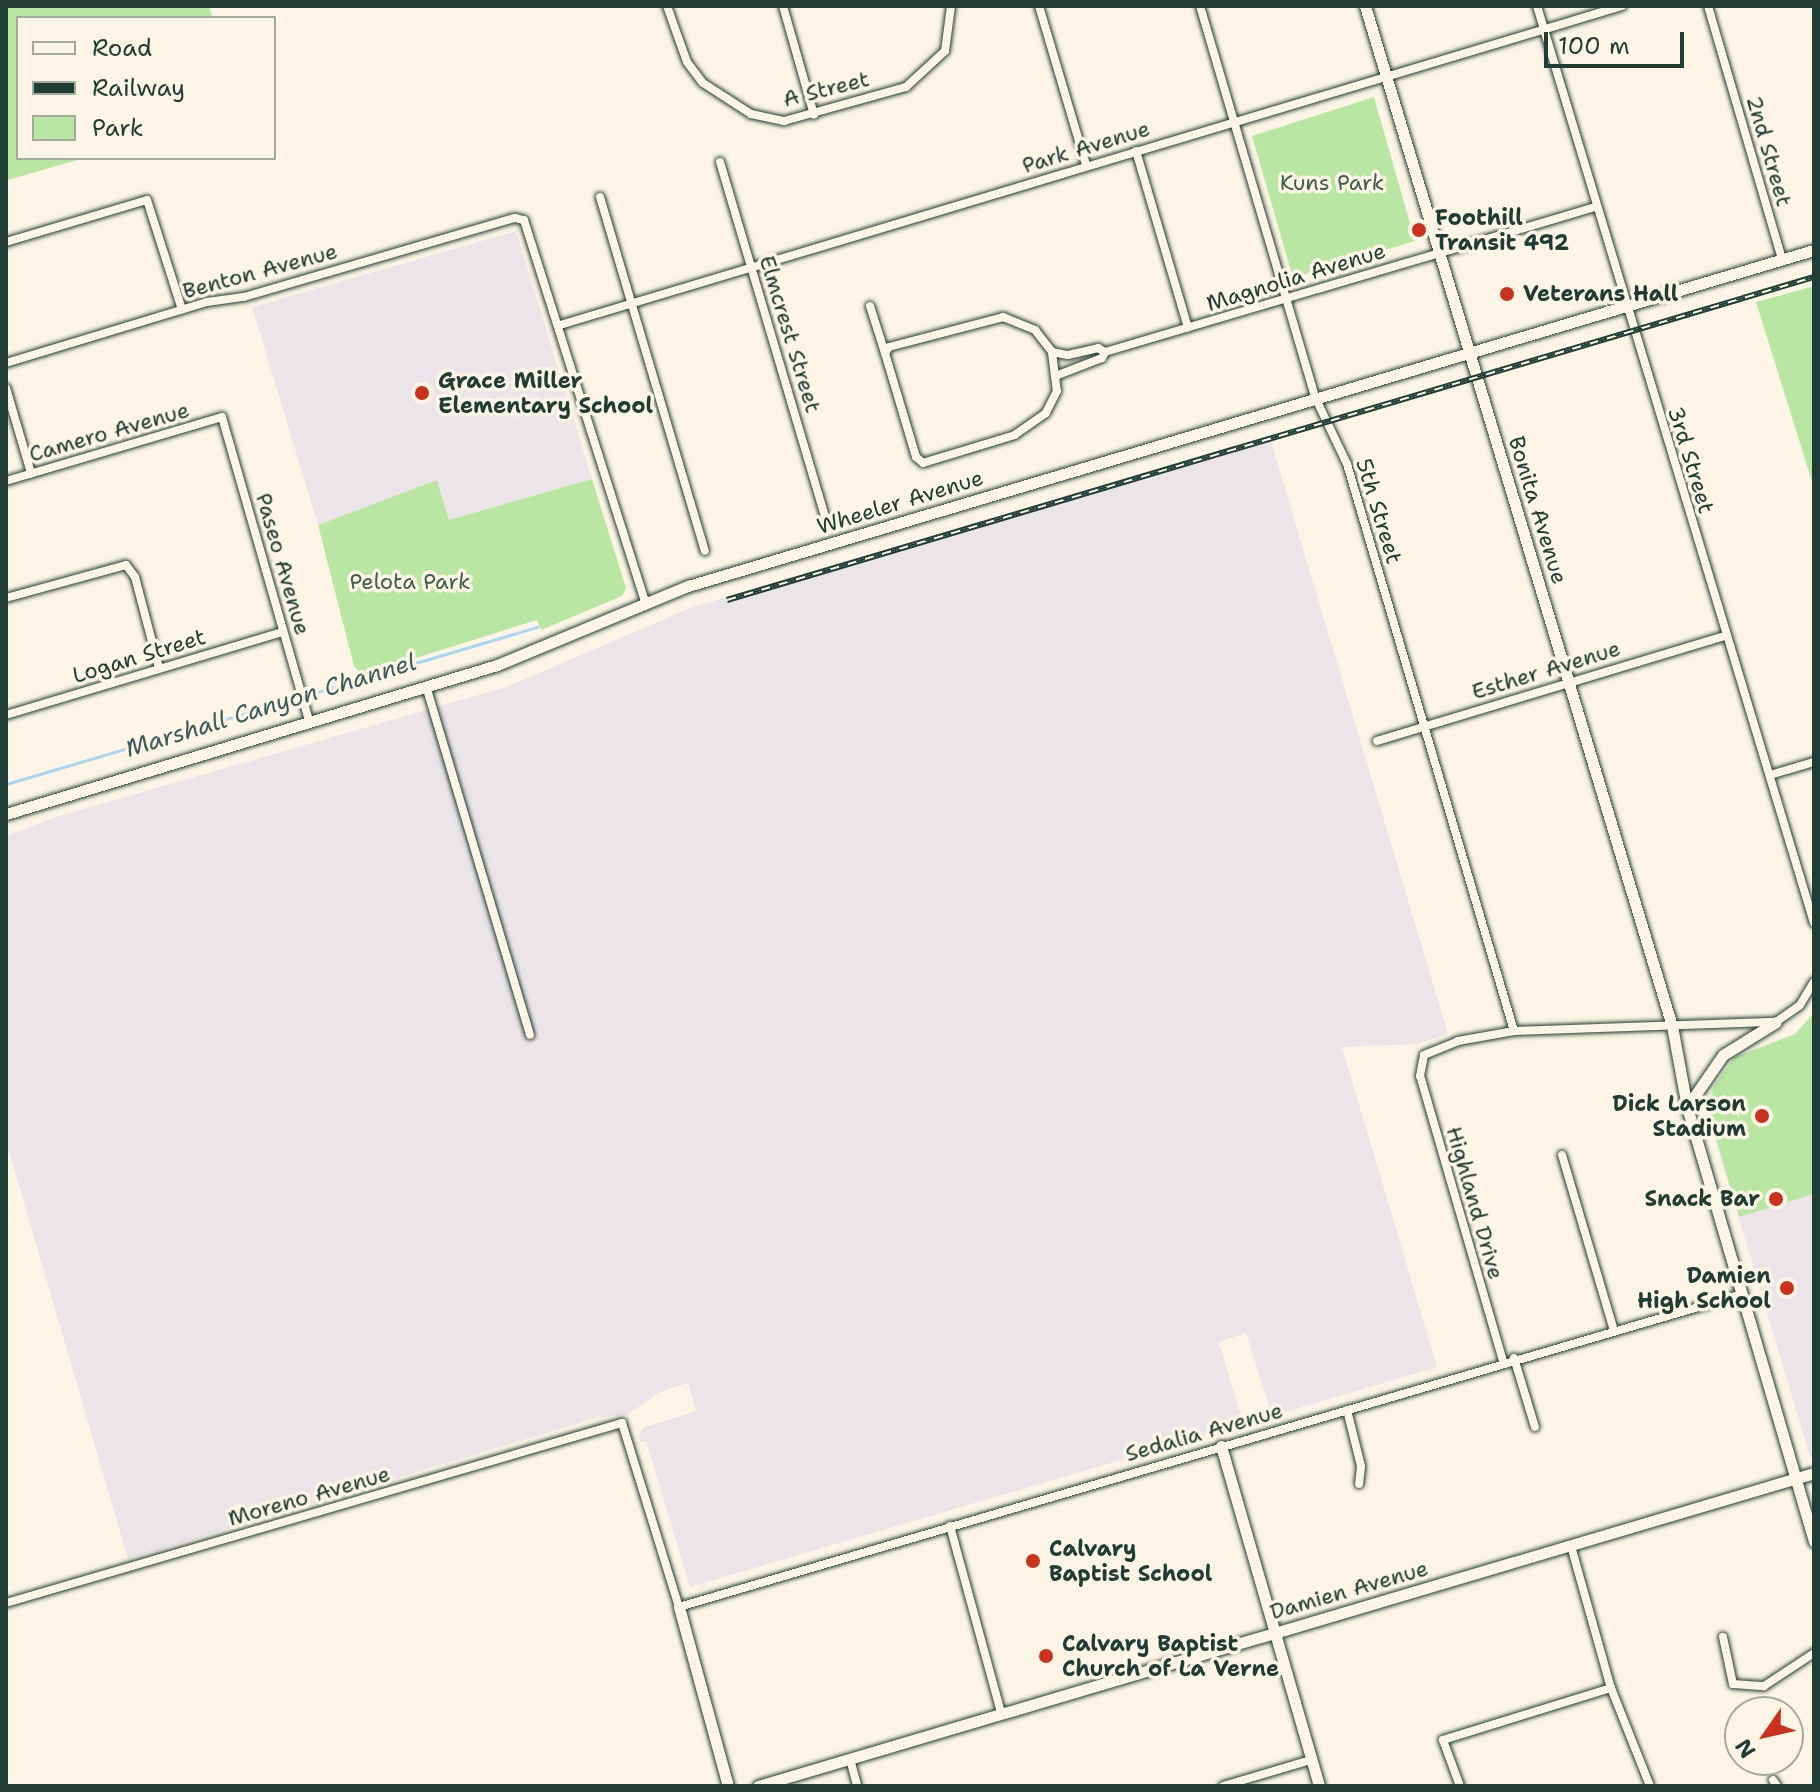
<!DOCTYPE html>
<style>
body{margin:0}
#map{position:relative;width:1820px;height:1792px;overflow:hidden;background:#fcf5e5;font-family:"Shantell Sans",sans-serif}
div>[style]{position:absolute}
.built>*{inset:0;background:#ebe5e9}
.green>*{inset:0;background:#bae6a3}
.stream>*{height:3px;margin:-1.5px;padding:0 1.5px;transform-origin:1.5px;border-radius:1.5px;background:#aad6f6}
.roads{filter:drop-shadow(0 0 2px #1f3d34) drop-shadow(0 0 2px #1f3d34)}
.street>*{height:8px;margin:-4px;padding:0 4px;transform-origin:4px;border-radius:4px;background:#fcf5e5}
.secondary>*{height:11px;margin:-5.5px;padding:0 5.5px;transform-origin:5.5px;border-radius:5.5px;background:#fcf5e5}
.rail>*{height:6px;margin-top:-3px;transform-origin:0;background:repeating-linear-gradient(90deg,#fcf5e5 0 9px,#1f3d34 0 18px);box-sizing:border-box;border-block:2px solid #1f3d34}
.dots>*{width:22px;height:22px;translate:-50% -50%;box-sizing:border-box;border:4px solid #fcf5e5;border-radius:50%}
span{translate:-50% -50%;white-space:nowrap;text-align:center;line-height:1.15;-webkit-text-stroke:7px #fcf5e5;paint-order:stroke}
.street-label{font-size:22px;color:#1f3d34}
.park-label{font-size:22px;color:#3e5f4a}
.poi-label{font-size:22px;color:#1f3d34;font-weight:700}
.left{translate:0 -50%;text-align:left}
.right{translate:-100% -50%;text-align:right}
.water-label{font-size:24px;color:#3b5c5b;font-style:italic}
.frame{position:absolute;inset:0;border:8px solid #1f3d34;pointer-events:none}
.legend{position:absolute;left:16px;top:16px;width:260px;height:144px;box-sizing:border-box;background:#fcf5e5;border:2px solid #a4ab9e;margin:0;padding:10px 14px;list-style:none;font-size:24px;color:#1f3d34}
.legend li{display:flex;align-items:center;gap:16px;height:40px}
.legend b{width:40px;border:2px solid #a4ab9e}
.north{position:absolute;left:1724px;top:1696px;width:80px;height:80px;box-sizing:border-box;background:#fcf5e5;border:2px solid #a4ab9e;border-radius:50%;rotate:236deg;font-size:22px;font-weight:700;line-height:32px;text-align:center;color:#1f3d34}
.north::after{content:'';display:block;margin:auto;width:28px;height:36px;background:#c8321e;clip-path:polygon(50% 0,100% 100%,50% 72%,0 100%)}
.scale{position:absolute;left:1544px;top:32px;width:140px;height:36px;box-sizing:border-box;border:4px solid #1f3d34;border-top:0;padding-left:10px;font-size:24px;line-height:28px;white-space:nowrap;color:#1f3d34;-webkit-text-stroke:6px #fcf5e5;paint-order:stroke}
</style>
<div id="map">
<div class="built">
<div style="clip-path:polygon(516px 231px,592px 479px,449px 520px,437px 481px,318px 525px,252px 307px)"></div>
<div style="clip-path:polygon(1269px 435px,1448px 1034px,1417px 1044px,1342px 1047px,1437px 1367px,1272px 1416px,1246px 1333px,1219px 1342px,1243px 1424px,690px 1587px,646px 1441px,640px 1442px,639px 1436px,642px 1428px,696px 1411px,688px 1383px,660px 1392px,627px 1415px,596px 1418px,128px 1559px,6px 1141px,6px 836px,56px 817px,506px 687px,690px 608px)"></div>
<div style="clip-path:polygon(1814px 1031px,1814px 1456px,1810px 1457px,1710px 1121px,1711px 1092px,1729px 1066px)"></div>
</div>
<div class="green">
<div style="clip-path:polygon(6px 6px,209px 6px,213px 18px,18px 18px,18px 158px,84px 158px,8px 180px)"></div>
<div style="clip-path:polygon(1374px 97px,1415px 241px,1293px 278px,1252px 136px)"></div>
<div style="clip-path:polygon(1814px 286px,1814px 488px,1756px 302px)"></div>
<div style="clip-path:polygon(592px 479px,626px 588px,622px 596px,541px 630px,537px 620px,362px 675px,354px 666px,318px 525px,437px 480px,449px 520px)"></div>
<div style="clip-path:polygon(1814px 1013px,1814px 1194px,1739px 1217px,1711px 1121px,1713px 1087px,1735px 1057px,1795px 1034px)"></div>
</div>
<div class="stream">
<div style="left:6px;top:784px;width:554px;rotate:-16.47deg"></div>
</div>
<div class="roads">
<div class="street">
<div style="left:667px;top:6px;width:59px;rotate:70.3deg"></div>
<div style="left:687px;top:62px;width:26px;rotate:53deg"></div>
<div style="left:703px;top:83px;width:57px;rotate:32.9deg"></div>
<div style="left:751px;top:114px;width:34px;rotate:12deg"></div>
<div style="left:784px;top:121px;width:127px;rotate:-15.6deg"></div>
<div style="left:906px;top:87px;width:53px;rotate:-42.7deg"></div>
<div style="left:945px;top:51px;width:45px;rotate:-82.4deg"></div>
<div style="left:783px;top:6px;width:113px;rotate:74.1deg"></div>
<div style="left:1039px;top:6px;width:166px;rotate:73.5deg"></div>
<div style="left:1200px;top:6px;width:410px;rotate:73.6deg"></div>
<div style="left:1316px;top:399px;width:72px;rotate:64.5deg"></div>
<div style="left:1347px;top:464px;width:591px;rotate:73.59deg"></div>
<div style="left:1537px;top:6px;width:958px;rotate:73.19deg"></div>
<div style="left:1708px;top:6px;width:264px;rotate:73.7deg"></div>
<div style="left:1136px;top:151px;width:184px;rotate:73.6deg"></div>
<div style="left:720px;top:162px;width:369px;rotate:73.5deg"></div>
<div style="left:600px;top:197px;width:369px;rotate:73.5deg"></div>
<div style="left:6px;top:242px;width:147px;rotate:-16.6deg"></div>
<div style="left:147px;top:200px;width:115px;rotate:72.3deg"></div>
<div style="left:870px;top:306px;width:49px;rotate:72.3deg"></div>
<div style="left:1003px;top:317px;width:35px;rotate:22deg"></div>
<div style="left:1035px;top:330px;width:28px;rotate:52deg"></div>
<div style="left:1052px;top:352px;width:39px;rotate:83deg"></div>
<div style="left:1057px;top:391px;width:25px;rotate:117deg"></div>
<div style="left:1046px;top:413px;width:38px;rotate:145deg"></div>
<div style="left:1015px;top:435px;width:96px;rotate:163.1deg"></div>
<div style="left:923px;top:463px;width:9px;rotate:-139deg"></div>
<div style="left:916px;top:457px;width:109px;rotate:-106.6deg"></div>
<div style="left:885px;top:353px;width:7px;rotate:-56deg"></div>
<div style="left:889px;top:347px;width:118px;rotate:-14.7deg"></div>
<div style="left:560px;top:325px;width:1109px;rotate:-16.72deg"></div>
<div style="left:1052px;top:352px;width:16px;rotate:11deg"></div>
<div style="left:1068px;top:355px;width:31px;rotate:-13deg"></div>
<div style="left:1098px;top:348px;width:8px;rotate:30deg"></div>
<div style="left:1105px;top:352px;width:511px;rotate:-16.48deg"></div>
<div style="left:6px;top:363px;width:210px;rotate:-16.9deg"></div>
<div style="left:207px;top:302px;width:37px;rotate:-8deg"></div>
<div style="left:244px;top:297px;width:282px;rotate:-16.3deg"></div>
<div style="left:515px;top:218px;width:9px;rotate:13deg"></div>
<div style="left:524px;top:220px;width:401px;rotate:72.4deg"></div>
<div style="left:1058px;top:375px;width:47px;rotate:-21.1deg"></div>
<div style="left:1102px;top:358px;width:7px;rotate:-63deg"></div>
<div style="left:6px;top:388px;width:89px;rotate:73.6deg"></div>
<div style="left:6px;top:481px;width:225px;rotate:-16.5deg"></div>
<div style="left:222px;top:417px;width:316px;rotate:74deg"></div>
<div style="left:6px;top:598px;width:124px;rotate:-15.4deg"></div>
<div style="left:126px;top:565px;width:15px;rotate:53deg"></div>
<div style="left:135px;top:577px;width:94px;rotate:75.2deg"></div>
<div style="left:426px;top:686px;width:364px;rotate:73.4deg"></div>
<div style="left:6px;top:715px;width:289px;rotate:-16.7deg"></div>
<div style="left:1377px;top:741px;width:363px;rotate:-16.8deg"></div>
<div style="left:1770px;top:775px;width:46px;rotate:-16.5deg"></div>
<div style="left:1562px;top:1155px;width:183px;rotate:73.5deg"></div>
<div style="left:1514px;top:1358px;width:72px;rotate:73.1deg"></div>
<div style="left:1503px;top:1361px;width:297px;rotate:-106.2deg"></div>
<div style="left:1420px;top:1076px;width:21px;rotate:-79deg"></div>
<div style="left:1424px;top:1055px;width:37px;rotate:-22deg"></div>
<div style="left:1458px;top:1041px;width:57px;rotate:-10.1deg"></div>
<div style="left:1514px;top:1031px;width:262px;rotate:-2deg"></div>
<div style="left:1776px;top:1022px;width:29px;rotate:-35deg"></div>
<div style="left:1800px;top:1005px;width:27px;rotate:-59deg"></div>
<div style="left:1347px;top:1410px;width:58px;rotate:76deg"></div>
<div style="left:1361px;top:1466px;width:18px;rotate:96deg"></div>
<div style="left:950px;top:1526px;width:193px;rotate:74.7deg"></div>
<div style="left:1571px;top:1546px;width:148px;rotate:74.3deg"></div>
<div style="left:1611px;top:1688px;width:105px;rotate:68.3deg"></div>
<div style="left:6px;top:1603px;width:642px;rotate:-16.29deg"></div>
<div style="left:622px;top:1423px;width:193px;rotate:72.8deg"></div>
<div style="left:679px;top:1607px;width:1105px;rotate:-16.4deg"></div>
<div style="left:1723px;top:1637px;width:48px;rotate:78deg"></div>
<div style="left:1733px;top:1684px;width:31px;rotate:4deg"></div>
<div style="left:1764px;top:1686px;width:60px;rotate:-33.4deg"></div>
<div style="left:850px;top:1759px;width:28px;rotate:75deg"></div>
<div style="left:1773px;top:1780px;width:7px;rotate:56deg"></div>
<div style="left:1223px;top:1786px;width:92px;rotate:-16.5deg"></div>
<div style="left:1460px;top:1786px;width:49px;rotate:-110.3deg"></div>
<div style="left:1443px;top:1740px;width:176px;rotate:-17.2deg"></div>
</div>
<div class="secondary">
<div style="left:1365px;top:6px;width:1065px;rotate:73.25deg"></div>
<div style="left:1672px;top:1026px;width:82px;rotate:79.5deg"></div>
<div style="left:1687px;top:1107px;width:453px;rotate:73.7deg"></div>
<div style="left:6px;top:814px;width:513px;rotate:-16.88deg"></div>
<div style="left:497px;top:665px;width:207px;rotate:-22.5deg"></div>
<div style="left:688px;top:586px;width:1175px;rotate:-16.62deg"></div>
<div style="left:1687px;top:1107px;width:63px;rotate:-55.3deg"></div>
<div style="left:1723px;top:1055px;width:62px;rotate:-31.9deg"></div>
<div style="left:1221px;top:1446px;width:354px;rotate:73.9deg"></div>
<div style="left:679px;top:1607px;width:186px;rotate:74.7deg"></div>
<div style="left:758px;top:1786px;width:1101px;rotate:-16.51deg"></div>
</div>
</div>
<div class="rail">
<div style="left:727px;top:600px;width:1134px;rotate:-16.55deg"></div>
</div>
<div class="dots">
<div style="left:1419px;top:230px;background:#c8321e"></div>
<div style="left:1507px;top:294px;background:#c8321e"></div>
<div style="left:422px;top:393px;background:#c8321e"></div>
<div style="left:1762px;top:1116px;background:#c8321e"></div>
<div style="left:1776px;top:1199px;background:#c8321e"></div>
<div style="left:1787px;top:1288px;background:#c8321e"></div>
<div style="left:1033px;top:1561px;background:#c8321e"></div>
<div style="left:1046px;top:1656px;background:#c8321e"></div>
</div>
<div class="street-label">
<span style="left:826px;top:89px;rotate:-14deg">A Street</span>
<span style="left:1086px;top:147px;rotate:-17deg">Park Avenue</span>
<span style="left:1769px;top:151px;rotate:74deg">2nd Street</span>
<span style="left:260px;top:271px;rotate:-15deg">Benton Avenue</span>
<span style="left:1296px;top:277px;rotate:-17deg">Magnolia Avenue</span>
<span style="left:790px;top:334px;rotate:73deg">Elmcrest Street</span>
<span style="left:109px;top:432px;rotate:-16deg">Camero Avenue</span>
<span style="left:1691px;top:460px;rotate:73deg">3rd Street</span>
<span style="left:900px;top:502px;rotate:-17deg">Wheeler Avenue</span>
<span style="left:1538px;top:510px;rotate:73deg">Bonita Avenue</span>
<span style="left:1379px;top:511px;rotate:73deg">5th Street</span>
<span style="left:283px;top:564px;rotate:74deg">Paseo Avenue</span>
<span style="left:139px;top:656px;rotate:-17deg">Logan Street</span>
<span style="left:1546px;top:670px;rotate:-17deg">Esther Avenue</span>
<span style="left:1475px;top:1203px;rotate:74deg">Highland Drive</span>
<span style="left:1204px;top:1432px;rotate:-16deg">Sedalia Avenue</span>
<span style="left:309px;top:1496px;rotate:-16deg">Moreno Avenue</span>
<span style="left:1349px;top:1590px;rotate:-16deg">Damien Avenue</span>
</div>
<div class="park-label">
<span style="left:1332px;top:183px">Kuns Park</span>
<span style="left:410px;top:582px">Pelota Park</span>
</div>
<div class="poi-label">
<span class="left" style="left:1435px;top:230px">Foothill<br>Transit 492</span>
<span class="left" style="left:1523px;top:294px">Veterans Hall</span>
<span class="left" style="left:438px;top:393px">Grace Miller<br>Elementary School</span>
<span class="right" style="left:1746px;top:1116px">Dick Larson<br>Stadium</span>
<span class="right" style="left:1760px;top:1199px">Snack Bar</span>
<span class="right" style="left:1771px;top:1288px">Damien<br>High School</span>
<span class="left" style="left:1049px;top:1561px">Calvary<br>Baptist School</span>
<span class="left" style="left:1062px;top:1656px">Calvary Baptist<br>Church of La Verne</span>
</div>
<div class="water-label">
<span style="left:271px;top:706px;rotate:-17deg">Marshall Canyon Channel</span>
</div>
<div class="frame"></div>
<ul class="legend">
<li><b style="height:10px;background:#fcf5e5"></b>Road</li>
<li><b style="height:10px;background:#1f3d34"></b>Railway</li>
<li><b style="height:22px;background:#bae6a3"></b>Park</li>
</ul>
<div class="north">N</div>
<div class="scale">100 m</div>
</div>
